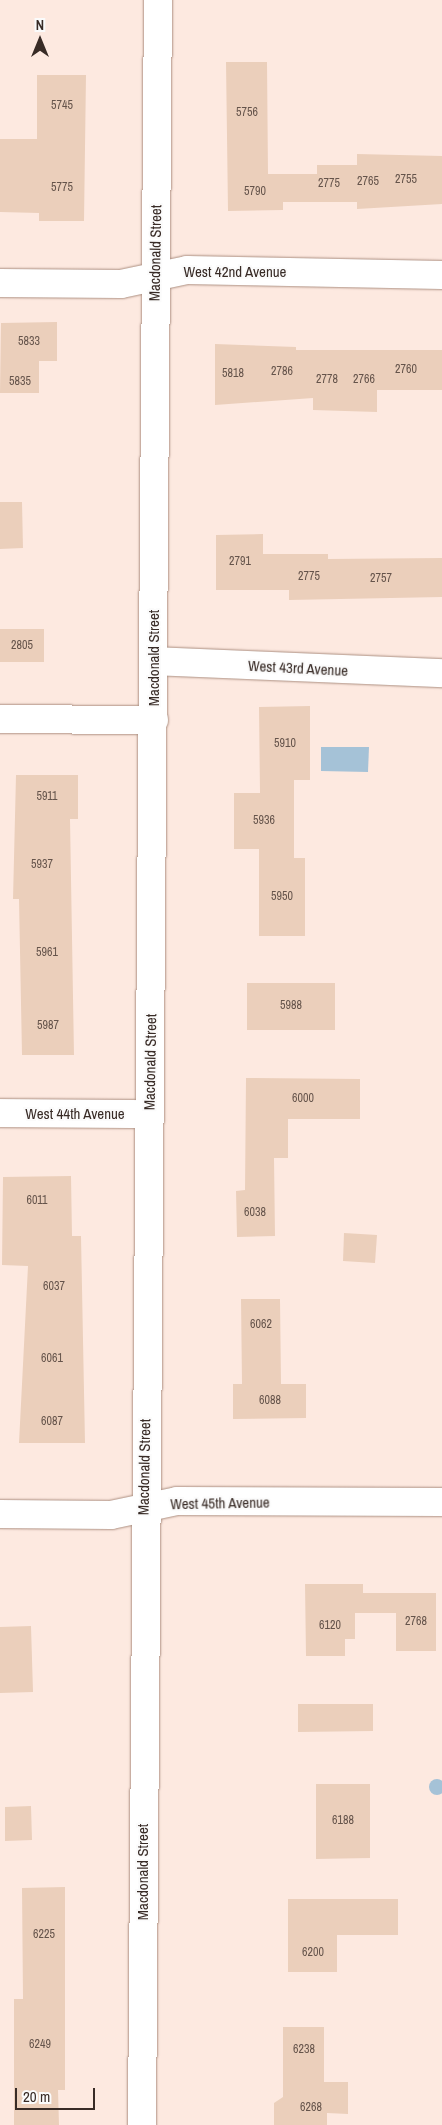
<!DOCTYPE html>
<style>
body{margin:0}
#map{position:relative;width:442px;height:2125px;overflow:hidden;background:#fde9e0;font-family:"Archivo Narrow",sans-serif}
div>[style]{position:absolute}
.water>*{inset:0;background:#a5c2d7}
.round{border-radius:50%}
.building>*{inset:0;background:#ebcfbb}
.roads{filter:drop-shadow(0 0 1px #ad9082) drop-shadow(0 0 1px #ad9082)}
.minor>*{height:28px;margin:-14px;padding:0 14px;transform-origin:14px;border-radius:14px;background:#fff}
span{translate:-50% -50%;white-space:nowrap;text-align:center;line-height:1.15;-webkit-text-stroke:4px #fbfbfb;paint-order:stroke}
.number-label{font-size:12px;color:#65544b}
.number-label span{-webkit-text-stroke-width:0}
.street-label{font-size:15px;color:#382b26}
.north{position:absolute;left:15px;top:15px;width:50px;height:50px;-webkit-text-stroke:4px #fbfbfb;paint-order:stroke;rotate:0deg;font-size:14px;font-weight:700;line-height:20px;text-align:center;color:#382b26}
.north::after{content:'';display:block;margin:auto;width:18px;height:22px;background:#382b26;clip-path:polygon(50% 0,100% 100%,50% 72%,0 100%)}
.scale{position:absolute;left:15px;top:2088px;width:80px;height:22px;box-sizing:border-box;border:2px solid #382b26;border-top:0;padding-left:6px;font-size:15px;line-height:18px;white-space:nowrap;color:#382b26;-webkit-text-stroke:4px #fbfbfb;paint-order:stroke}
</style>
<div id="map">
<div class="water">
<div style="clip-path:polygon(321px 747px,369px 747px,368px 772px,321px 771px)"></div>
<div class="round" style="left:429px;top:1779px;width:16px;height:16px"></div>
</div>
<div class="building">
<div style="clip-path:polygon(226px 62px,267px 62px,268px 174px,317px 174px,317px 165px,357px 165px,357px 154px,442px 156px,442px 204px,357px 209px,357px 202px,283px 202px,283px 210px,228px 211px)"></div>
<div style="clip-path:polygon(37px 75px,86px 75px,84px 221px,39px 221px,39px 213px,0 212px,0 139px,37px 139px)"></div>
<div style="clip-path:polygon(57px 322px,57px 361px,39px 361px,39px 393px,0 393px,1px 323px)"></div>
<div style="clip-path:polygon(215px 344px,296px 347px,296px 350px,442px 350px,442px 390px,377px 390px,377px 412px,313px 410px,313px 398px,215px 405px)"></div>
<div style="clip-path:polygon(0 502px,22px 502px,23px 548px,0 549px)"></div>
<div style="clip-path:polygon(263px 534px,263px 554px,328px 554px,328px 559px,442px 558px,442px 597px,289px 600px,289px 590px,216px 590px,216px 535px)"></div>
<div style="clip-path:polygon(0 629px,44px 629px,44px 662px,0 662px)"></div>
<div style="clip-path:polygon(310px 706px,310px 780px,294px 780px,294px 858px,305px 858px,305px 936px,259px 936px,259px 849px,234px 849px,234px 793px,260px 793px,259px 707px)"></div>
<div style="clip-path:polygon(16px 775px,78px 775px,78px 819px,70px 819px,74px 1055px,22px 1055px,19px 899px,13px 899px)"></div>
<div style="clip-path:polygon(247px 983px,335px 983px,335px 1030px,247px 1030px)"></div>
<div style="clip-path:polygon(246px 1078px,360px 1079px,360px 1119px,288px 1119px,288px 1158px,274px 1158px,275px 1236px,237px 1237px,236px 1191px,245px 1190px)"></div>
<div style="clip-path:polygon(71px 1176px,72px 1236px,81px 1236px,85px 1443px,19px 1443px,28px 1266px,2px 1265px,3px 1177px)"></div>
<div style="clip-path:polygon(344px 1233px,377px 1235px,375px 1263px,343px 1261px)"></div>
<div style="clip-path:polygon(241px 1299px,280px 1299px,281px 1384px,306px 1384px,306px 1418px,233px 1419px,233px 1384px,242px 1384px)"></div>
<div style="clip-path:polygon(305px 1584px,363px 1584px,363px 1593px,436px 1593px,436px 1651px,396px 1651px,396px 1613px,355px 1613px,355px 1639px,345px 1639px,345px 1656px,306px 1656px)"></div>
<div style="clip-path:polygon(31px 1626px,33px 1692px,0 1693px,0 1627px)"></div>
<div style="clip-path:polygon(298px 1704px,373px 1704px,373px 1731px,298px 1732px)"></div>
<div style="clip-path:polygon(316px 1784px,370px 1784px,370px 1858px,316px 1859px)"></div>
<div style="clip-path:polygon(31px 1806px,32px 1840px,5px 1841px,5px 1807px)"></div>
<div style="clip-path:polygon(65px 1887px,65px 2090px,58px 2090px,59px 2125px,14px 2125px,14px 1999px,23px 1999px,22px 1888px)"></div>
<div style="clip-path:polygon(288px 1899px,398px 1899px,398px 1935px,337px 1935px,337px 1972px,288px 1972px)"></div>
<div style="clip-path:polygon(283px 2027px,324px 2027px,324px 2082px,348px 2082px,348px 2114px,327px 2113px,327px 2125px,274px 2125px,274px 2103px,283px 2097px)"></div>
</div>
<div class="roads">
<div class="minor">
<div style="left:0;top:283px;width:121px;rotate:0.5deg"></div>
<div style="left:121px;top:284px;width:67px;rotate:-12deg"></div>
<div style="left:187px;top:270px;width:255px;rotate:1.1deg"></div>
<div style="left:154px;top:661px;width:288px;rotate:2.4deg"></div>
<div style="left:0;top:719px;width:154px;rotate:0.4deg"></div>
<div style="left:0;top:1113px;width:150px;rotate:0.4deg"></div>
<div style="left:0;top:1514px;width:111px;rotate:0.5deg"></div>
<div style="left:111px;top:1515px;width:67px;rotate:-12deg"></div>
<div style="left:177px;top:1501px;width:265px;rotate:0.2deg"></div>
<div style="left:142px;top:2125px;width:2125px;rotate:-89.57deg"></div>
</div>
</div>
<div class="number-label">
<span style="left:62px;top:106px">5745</span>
<span style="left:247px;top:113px">5756</span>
<span style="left:406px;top:180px">2755</span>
<span style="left:368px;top:182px">2765</span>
<span style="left:329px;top:184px">2775</span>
<span style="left:62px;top:188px">5775</span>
<span style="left:255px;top:192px">5790</span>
<span style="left:29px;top:342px">5833</span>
<span style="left:406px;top:370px">2760</span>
<span style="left:282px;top:372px">2786</span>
<span style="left:233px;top:374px">5818</span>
<span style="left:327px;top:380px">2778</span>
<span style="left:364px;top:380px">2766</span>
<span style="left:20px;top:382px">5835</span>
<span style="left:240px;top:562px">2791</span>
<span style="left:309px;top:577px">2775</span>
<span style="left:381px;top:579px">2757</span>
<span style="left:22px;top:646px">2805</span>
<span style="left:285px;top:744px">5910</span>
<span style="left:47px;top:797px">5911</span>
<span style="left:264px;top:821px">5936</span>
<span style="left:42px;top:865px">5937</span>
<span style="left:282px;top:897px">5950</span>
<span style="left:47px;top:953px">5961</span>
<span style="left:291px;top:1006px">5988</span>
<span style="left:48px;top:1026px">5987</span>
<span style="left:303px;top:1099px">6000</span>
<span style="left:37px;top:1201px">6011</span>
<span style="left:255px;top:1213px">6038</span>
<span style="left:54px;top:1287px">6037</span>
<span style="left:261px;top:1325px">6062</span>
<span style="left:52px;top:1359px">6061</span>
<span style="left:270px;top:1401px">6088</span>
<span style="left:52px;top:1422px">6087</span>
<span style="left:416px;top:1622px">2768</span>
<span style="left:330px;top:1626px">6120</span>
<span style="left:343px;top:1821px">6188</span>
<span style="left:44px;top:1935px">6225</span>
<span style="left:313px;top:1953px">6200</span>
<span style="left:40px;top:2045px">6249</span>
<span style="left:304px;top:2050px">6238</span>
<span style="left:311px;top:2108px">6268</span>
</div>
<div class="street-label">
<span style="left:155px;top:253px;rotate:-89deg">Macdonald Street</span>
<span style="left:235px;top:272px">West 42nd Avenue</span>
<span style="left:154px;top:658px;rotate:-90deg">Macdonald Street</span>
<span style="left:298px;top:668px;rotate:3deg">West 43rd Avenue</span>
<span style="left:150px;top:1062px;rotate:-89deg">Macdonald Street</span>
<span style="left:75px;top:1114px">West 44th Avenue</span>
<span style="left:144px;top:1467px;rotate:-89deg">Macdonald Street</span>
<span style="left:220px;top:1503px;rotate:-1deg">West 45th Avenue</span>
<span style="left:143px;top:1872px;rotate:-90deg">Macdonald Street</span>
</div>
<div class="north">N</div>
<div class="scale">20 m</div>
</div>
